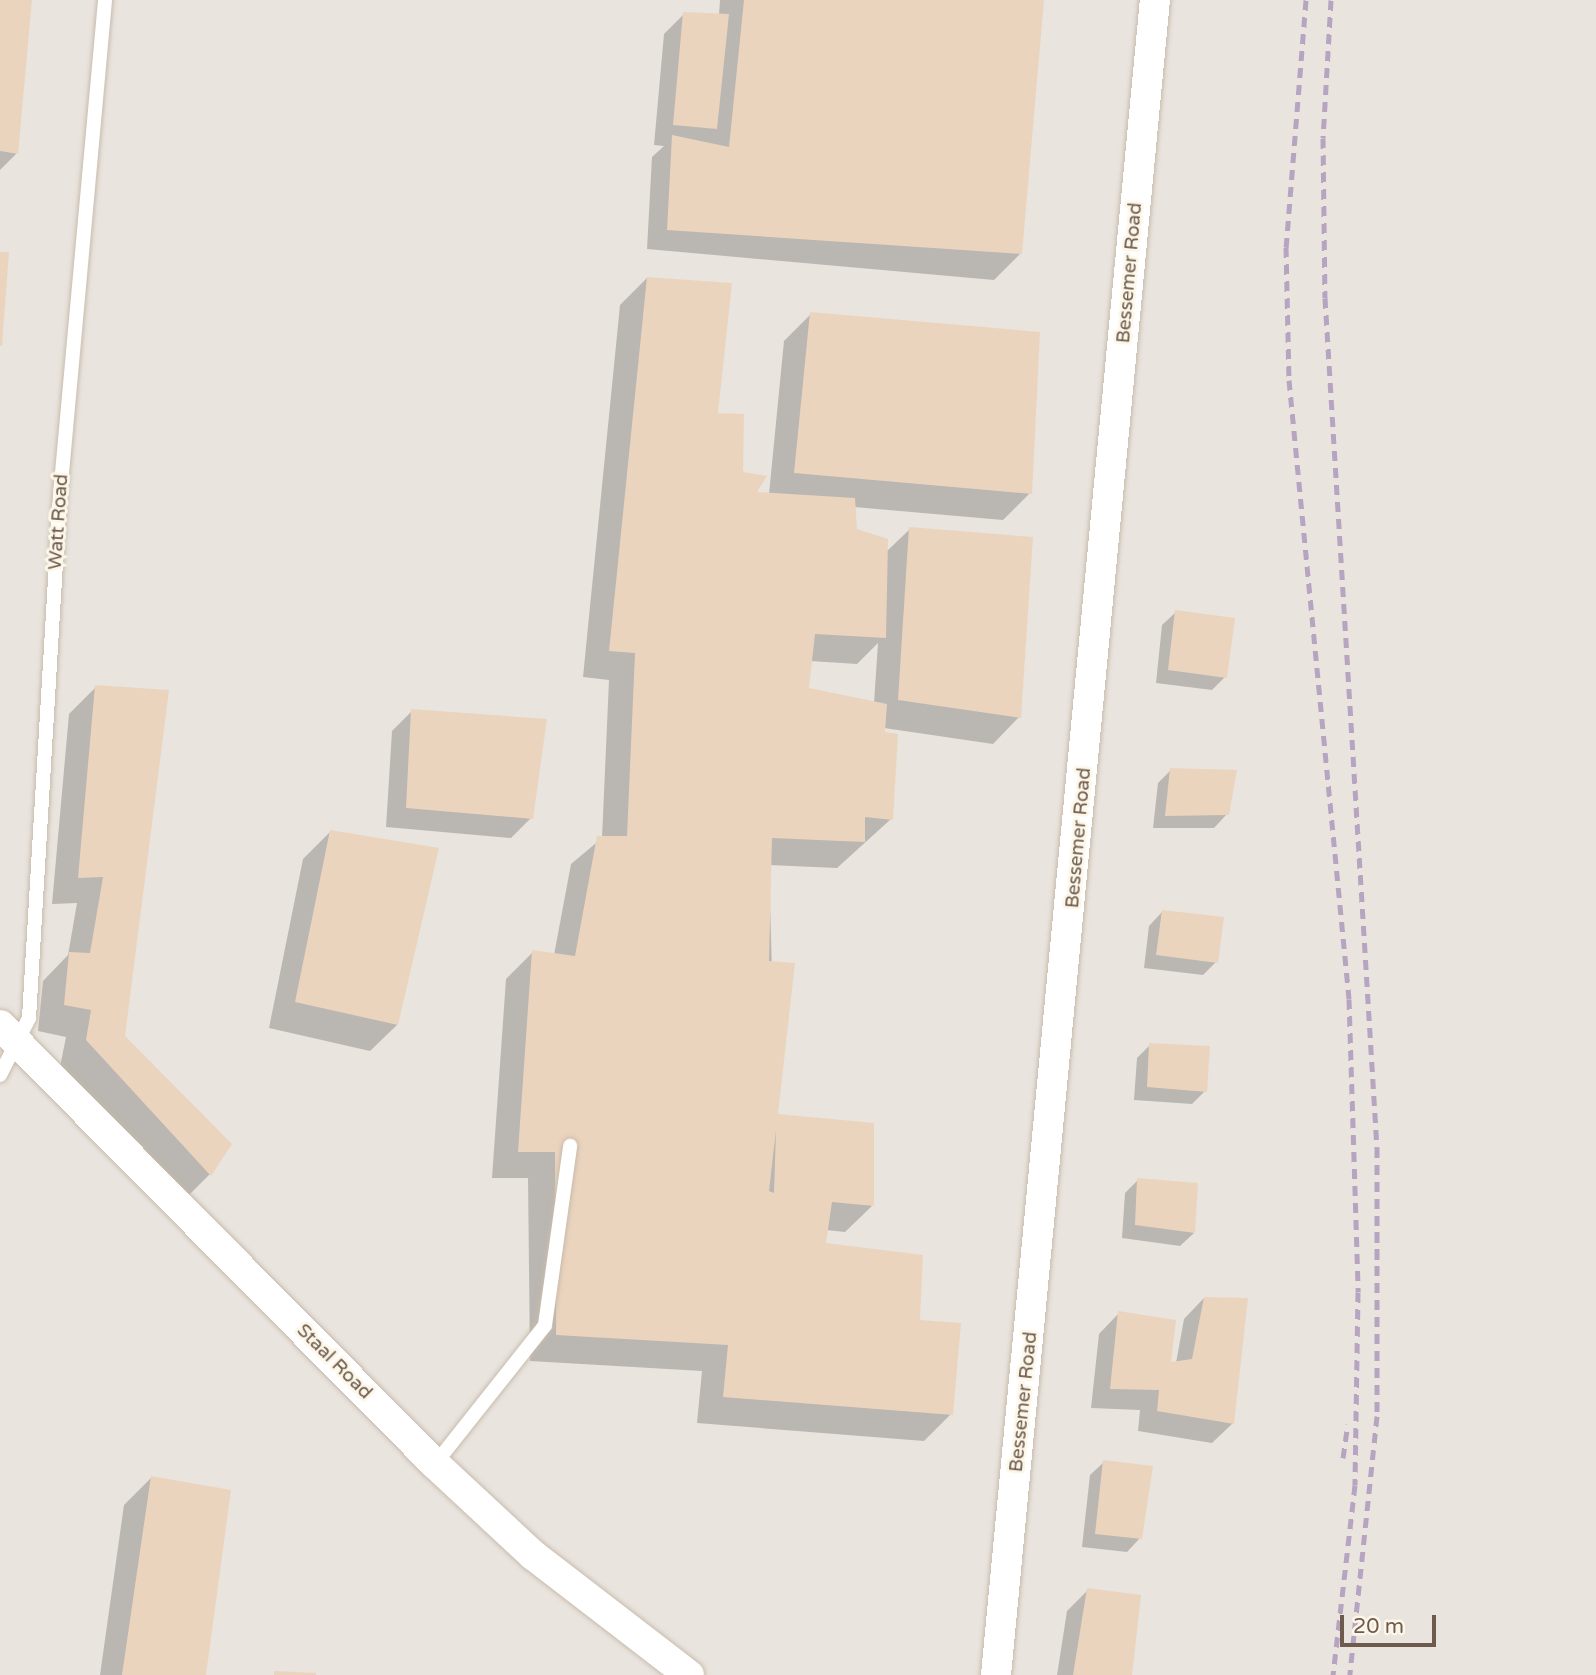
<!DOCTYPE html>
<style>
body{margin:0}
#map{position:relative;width:1596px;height:1675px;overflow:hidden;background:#f9f3e3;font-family:"Varela Round",sans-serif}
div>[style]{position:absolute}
.industrial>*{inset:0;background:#e9e4de}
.shadow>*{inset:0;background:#0003}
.building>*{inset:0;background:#ebd4be}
.roads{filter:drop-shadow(0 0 2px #c8bbac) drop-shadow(0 0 2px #c8bbac)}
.service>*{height:14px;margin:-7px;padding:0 7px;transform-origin:7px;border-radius:7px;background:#fff}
.minor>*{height:30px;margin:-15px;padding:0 15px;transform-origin:15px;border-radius:15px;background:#fff}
.rail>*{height:5px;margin-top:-2.5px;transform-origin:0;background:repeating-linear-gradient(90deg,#b6a4c1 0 10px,transparent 0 17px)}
span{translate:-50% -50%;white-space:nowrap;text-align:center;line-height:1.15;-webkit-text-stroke:6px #fcf7e9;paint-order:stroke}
.street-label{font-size:19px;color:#6e5b4d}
.scale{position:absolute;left:1340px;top:1615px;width:96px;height:32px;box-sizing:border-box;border:4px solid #6e5b4d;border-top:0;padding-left:9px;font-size:21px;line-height:24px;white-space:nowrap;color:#6e5b4d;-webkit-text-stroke:5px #fcf7e9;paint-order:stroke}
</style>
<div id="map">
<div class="industrial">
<div style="clip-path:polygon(0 0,1596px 0,1596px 1675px,0 1675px)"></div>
</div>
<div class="shadow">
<div style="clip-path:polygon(0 0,31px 0,16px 154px,0 170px)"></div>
<div style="clip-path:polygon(720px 0,1043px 0,1020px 254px,994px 280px,647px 249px,652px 157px,664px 146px,654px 145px,664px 34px,684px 14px,719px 15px)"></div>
<div style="clip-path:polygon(evenodd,647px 278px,754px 493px,769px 494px,784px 341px,811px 314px,1030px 493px,1003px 520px,854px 507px,856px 531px,886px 552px,910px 529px,1019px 717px,993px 744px,884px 728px,891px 819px,837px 868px,769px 865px,776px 1116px,872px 1206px,845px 1232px,826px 1230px,824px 1245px,918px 1322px,951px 1414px,924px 1441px,697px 1423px,702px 1371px,530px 1361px,528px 1178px,492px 1178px,506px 979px,533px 952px,554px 955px,571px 864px,602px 838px,609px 680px,583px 677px,620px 305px,647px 278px,878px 643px,874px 703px,807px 690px,810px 661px,857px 664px,878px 643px)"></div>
<div style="clip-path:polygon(1176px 612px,1225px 677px,1212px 690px,1156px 683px,1162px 625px)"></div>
<div style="clip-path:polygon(96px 687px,123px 1037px,210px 1174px,183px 1201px,60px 1067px,66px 1037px,38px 1031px,43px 981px,68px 955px,77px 903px,52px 904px,69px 714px)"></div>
<div style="clip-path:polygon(412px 711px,531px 818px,511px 838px,386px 827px,392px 731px)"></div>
<div style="clip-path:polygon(1171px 770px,1227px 814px,1214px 828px,1153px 828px,1158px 783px)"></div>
<div style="clip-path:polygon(330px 832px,397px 1025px,370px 1051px,269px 1028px,303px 859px)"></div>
<div style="clip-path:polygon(1162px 912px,1216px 962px,1203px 975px,1144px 968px,1149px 926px)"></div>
<div style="clip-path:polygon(1150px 1045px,1205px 1091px,1192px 1104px,1134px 1100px,1137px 1058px)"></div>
<div style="clip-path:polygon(1138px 1180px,1194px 1233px,1180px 1246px,1122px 1238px,1125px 1193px)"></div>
<div style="clip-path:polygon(1204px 1298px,1233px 1423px,1212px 1443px,1138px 1431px,1140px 1410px,1091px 1408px,1099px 1334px,1119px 1313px,1169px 1364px,1176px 1363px,1184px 1319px)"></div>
<div style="clip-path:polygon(1104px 1462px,1140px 1538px,1127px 1552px,1082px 1547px,1090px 1475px)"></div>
<div style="clip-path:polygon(151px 1478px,204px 1675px,100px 1675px,124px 1505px)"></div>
<div style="clip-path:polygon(1088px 1590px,1131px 1675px,1057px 1675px,1067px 1611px)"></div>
</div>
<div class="building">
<div style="clip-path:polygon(0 0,32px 0,18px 154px,0 151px)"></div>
<div style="clip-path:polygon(744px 0,1044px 0,1022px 254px,667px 230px,672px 135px,729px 147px)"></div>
<div style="clip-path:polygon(683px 12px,729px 14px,717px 129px,673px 125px)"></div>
<div style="clip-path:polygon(0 252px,9px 252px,2px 346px,0 346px)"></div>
<div style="clip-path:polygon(evenodd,647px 277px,732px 283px,718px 413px,744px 414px,743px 472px,767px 476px,757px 492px,855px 498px,857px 529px,888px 539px,886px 638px,815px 634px,809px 688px,887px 704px,885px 732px,898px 734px,893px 820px,865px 817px,865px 842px,772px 838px,769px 961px,795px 963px,778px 1114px,874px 1123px,874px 1206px,832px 1202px,826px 1243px,923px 1255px,920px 1320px,961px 1323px,953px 1415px,723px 1397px,728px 1345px,556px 1335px,555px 1152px,518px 1152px,532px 950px,575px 956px,597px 836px,627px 836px,635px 653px,609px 651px,647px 277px,776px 1130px,774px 1193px,769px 1191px,776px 1130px)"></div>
<div style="clip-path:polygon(810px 312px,1040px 332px,1032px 494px,794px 473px)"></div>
<div style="clip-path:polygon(909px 527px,1033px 537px,1021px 718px,898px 700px)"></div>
<div style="clip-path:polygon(1175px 610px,1235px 618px,1227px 678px,1168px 670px)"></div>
<div style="clip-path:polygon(95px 685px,169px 690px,125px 1036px,232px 1144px,211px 1176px,86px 1040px,91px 1010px,64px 1005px,69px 952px,90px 953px,103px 877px,78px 878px)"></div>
<div style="clip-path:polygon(411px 709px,547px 719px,533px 819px,406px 808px)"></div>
<div style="clip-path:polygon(1170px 768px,1237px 770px,1229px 815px,1165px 816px)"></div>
<div style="clip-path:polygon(330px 830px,439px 848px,398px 1025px,295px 1002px)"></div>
<div style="clip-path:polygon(1162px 910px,1224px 917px,1218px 963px,1156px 955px)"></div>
<div style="clip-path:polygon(1149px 1043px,1210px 1046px,1207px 1092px,1147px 1087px)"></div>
<div style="clip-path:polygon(1137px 1178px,1198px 1183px,1195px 1233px,1135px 1225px)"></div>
<div style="clip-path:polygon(1204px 1297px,1248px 1298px,1234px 1424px,1157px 1411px,1159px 1390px,1110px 1389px,1118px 1311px,1176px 1320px,1171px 1362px,1192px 1359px)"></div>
<div style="clip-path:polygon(1103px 1460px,1153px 1466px,1142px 1539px,1095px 1534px)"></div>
<div style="clip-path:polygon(151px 1476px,231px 1490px,206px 1675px,122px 1675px)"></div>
<div style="clip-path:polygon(1087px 1588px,1141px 1595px,1132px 1675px,1073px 1675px)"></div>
<div style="clip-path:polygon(274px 1671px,316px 1673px,316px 1675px,274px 1675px)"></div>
</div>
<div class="roads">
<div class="service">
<div style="left:0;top:1075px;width:64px;rotate:-63deg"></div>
<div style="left:29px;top:1018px;width:524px;rotate:-86.61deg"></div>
<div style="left:60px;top:495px;width:497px;rotate:-84.8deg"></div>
<div style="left:435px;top:1464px;width:177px;rotate:-51.6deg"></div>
<div style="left:545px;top:1325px;width:181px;rotate:-82deg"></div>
</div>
<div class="minor">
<div style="left:0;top:1025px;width:618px;rotate:45.26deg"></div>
<div style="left:435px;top:1464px;width:134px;rotate:42.9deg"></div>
<div style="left:533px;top:1555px;width:197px;rotate:37.6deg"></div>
<div style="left:996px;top:1675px;width:1683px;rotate:-84.58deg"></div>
</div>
</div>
<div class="rail">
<div style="left:1306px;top:0;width:248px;rotate:94.6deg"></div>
<div style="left:1286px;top:247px;width:133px;rotate:88.7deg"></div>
<div style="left:1289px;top:380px;width:622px;rotate:84.46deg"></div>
<div style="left:1349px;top:999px;width:293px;rotate:88.2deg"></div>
<div style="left:1358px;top:1292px;width:193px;rotate:90.9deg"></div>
<div style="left:1355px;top:1485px;width:191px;rotate:96.6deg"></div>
<div style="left:1331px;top:0;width:138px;rotate:93.3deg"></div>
<div style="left:1323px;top:138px;width:160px;rotate:89.3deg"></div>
<div style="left:1325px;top:298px;width:851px;rotate:86.5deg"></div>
<div style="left:1377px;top:1147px;width:269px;rotate:90deg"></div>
<div style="left:1377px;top:1416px;width:260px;rotate:96deg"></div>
<div style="left:1343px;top:1458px;width:34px;rotate:-82deg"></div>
</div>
<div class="street-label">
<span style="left:1130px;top:273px;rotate:-85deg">Bessemer Road</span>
<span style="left:59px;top:522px;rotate:-86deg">Watt Road</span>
<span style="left:1079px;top:838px;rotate:-85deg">Bessemer Road</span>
<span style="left:334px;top:1362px;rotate:45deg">Staal Road</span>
<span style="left:1024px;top:1402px;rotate:-84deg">Bessemer Road</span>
</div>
<div class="scale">20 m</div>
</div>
